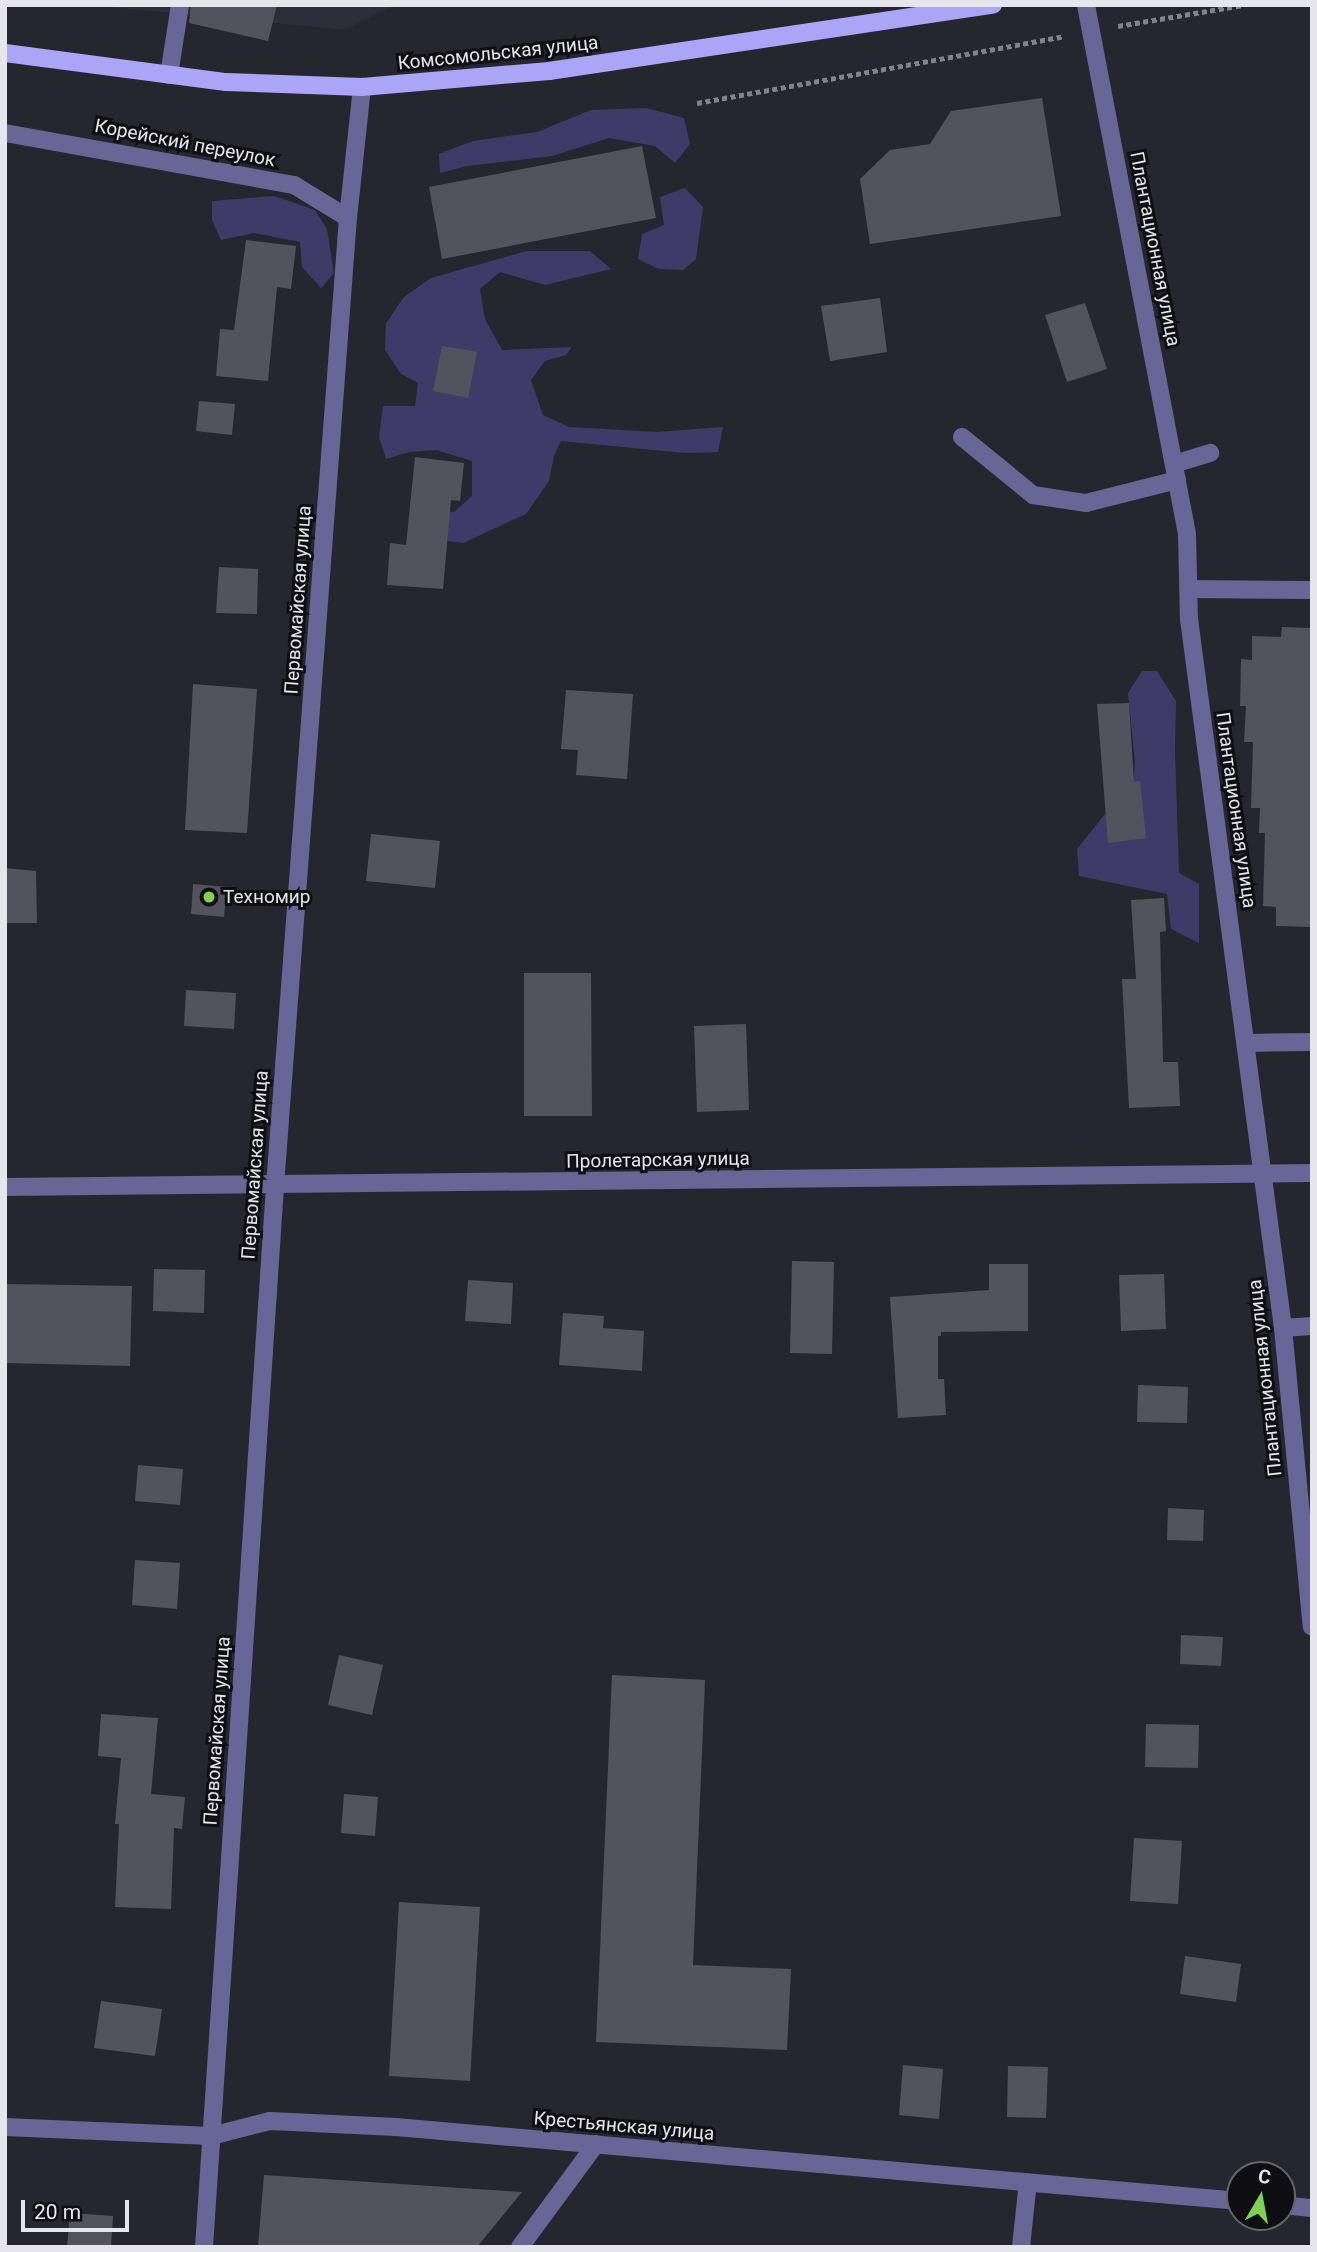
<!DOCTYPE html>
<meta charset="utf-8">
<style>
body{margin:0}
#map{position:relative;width:1317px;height:2252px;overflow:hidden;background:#26262f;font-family:Roboto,sans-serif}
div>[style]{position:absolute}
.built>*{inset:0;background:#2d2d3c}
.green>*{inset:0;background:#3f3b69}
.building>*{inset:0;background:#53535d}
.path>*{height:4.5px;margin-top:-2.25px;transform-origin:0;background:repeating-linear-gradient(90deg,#82828a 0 5px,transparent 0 8.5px)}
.minor>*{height:18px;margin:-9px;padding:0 9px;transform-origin:9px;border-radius:9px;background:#686597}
.major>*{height:18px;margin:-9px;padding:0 9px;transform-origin:9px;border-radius:9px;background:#aba5f8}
.dots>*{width:19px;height:19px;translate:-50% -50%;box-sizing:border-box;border:4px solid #0f0f13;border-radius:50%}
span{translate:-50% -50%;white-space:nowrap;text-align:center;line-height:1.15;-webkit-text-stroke:6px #0f0f13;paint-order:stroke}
.street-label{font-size:19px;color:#e5e5eb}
.poi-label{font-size:19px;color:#e5e5eb}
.left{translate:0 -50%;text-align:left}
.frame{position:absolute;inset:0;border:7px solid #e5e5eb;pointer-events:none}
.north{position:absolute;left:1226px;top:2161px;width:70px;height:70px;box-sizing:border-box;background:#0f0f13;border:2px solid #656569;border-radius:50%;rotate:10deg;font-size:19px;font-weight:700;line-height:28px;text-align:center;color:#e5e5eb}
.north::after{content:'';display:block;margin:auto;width:24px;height:32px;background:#7ed153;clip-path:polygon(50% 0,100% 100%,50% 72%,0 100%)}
.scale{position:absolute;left:21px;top:2200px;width:108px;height:32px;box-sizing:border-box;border:4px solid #e5e5eb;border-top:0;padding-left:9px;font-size:21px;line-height:24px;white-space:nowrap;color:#e5e5eb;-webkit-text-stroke:5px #0f0f13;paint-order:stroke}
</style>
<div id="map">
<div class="built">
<div style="clip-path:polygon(90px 5px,395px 5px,345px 30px)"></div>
</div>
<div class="green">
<div style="clip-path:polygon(646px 108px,684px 118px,690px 144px,675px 163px,655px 146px,609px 138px,552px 156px,467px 166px,440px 173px,439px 154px,473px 141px,537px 132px,591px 110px)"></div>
<div style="clip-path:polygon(685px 188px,703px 207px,696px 259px,683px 270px,659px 269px,638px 259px,642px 234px,664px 225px,660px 197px)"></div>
<div style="clip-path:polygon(274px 196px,315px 210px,327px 229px,334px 273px,321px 288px,302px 267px,300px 242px,254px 233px,221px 240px,212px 220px,212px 201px)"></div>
<div style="clip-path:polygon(527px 251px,590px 251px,611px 269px,545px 285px,500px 272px,480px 289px,485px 319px,502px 350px,572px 347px,566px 355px,545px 361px,531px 380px,543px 415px,569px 427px,657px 432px,723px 427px,718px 452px,685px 453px,561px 441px,554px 456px,549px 481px,526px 514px,463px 543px,420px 537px,417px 513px,454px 512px,472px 496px,472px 461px,436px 450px,409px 452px,386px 459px,379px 437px,383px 406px,415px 406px,418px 383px,401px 374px,385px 350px,386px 323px,404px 297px,431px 278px)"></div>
<div style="clip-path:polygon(1142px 671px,1157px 671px,1176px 701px,1175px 751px,1179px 873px,1199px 884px,1199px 943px,1171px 929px,1167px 894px,1079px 876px,1077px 849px,1134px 778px,1135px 762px,1128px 693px)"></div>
</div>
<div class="building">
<div style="clip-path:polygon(191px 5px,277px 5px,268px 41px,189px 23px)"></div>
<div style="clip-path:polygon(1042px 98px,1061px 216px,870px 244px,860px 179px,890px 150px,930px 144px,951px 111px)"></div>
<div style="clip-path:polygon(642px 146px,656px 218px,442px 259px,429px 187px)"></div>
<div style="clip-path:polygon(246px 240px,296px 246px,291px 289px,277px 287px,268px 381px,216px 376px,220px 329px,234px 330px)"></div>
<div style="clip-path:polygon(880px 298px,887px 352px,830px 361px,821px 306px)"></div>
<div style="clip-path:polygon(1085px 303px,1107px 369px,1067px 382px,1045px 315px)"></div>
<div style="clip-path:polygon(442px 346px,477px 352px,468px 398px,433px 391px)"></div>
<div style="clip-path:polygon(199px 401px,235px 404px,232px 435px,196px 431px)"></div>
<div style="clip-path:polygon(415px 457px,464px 463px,460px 501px,451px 500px,443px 589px,387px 585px,390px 543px,406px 545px)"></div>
<div style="clip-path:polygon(219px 567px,258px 569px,257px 614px,216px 613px)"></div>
<div style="clip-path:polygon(1282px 627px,1312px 628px,1312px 927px,1276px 926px,1276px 907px,1263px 906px,1265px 833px,1259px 833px,1260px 808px,1251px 808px,1253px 742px,1244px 742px,1246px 706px,1240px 706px,1241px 659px,1252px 660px,1252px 636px,1281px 637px)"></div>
<div style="clip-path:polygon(193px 684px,257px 689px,247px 833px,185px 830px)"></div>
<div style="clip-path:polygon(566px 690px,633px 694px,627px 779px,576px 775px,578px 750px,561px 749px)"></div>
<div style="clip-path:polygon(1129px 703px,1134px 782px,1140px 781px,1146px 838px,1108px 843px,1097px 704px)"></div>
<div style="clip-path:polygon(371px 834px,440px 841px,435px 888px,366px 881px)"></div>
<div style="clip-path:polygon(5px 868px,36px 871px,37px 923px,5px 923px)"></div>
<div style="clip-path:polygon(193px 884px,227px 887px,224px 917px,191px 914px)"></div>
<div style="clip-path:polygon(1164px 898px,1166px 931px,1160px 932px,1163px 1062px,1178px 1062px,1180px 1106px,1129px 1108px,1122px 979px,1136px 979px,1131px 900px)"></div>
<div style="clip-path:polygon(524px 973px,591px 973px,592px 1116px,524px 1116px)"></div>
<div style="clip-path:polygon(186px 990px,236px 993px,234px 1029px,184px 1026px)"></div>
<div style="clip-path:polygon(746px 1024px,749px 1110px,697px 1112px,694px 1026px)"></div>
<div style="clip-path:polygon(792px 1261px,834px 1262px,832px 1354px,790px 1353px)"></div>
<div style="clip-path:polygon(989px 1264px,1028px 1264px,1028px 1331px,941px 1332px,941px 1336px,938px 1336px,938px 1379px,944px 1379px,946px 1415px,898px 1418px,890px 1297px,989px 1290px)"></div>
<div style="clip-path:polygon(154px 1269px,205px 1270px,204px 1313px,153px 1311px)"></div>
<div style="clip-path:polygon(1164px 1274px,1166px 1329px,1121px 1331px,1119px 1275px)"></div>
<div style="clip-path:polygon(468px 1280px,513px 1283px,511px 1324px,465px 1321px)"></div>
<div style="clip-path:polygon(5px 1284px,132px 1286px,130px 1366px,5px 1363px)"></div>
<div style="clip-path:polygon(563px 1313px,604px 1316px,603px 1328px,644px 1331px,642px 1371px,559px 1365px)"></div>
<div style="clip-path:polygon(1138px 1385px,1188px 1387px,1187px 1423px,1137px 1422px)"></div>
<div style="clip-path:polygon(138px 1465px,183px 1469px,180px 1505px,135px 1501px)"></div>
<div style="clip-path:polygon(1168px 1508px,1204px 1510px,1203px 1541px,1167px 1540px)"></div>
<div style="clip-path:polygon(135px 1560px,180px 1563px,177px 1609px,132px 1605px)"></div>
<div style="clip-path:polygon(1181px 1635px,1223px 1637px,1221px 1666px,1180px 1664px)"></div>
<div style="clip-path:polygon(339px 1655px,383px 1665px,372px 1715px,328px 1705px)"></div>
<div style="clip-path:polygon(612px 1675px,705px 1680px,693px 1965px,791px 1969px,787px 2050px,596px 2042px)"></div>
<div style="clip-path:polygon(101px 1714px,158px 1718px,151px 1794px,185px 1797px,182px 1829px,174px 1828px,171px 1909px,115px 1907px,119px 1824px,115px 1824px,121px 1758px,98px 1756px)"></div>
<div style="clip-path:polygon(1146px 1724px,1199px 1725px,1198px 1768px,1145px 1767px)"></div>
<div style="clip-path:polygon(344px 1794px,378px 1797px,375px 1836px,341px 1833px)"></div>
<div style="clip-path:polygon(1134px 1838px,1182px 1841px,1178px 1904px,1130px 1901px)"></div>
<div style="clip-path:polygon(399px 1902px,480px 1907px,470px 2081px,389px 2076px)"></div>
<div style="clip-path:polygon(1185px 1956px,1241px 1964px,1236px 2002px,1180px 1994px)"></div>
<div style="clip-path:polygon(101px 2001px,162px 2009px,155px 2056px,94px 2048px)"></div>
<div style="clip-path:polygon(903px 2065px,943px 2069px,939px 2119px,899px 2115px)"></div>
<div style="clip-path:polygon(1008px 2066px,1048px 2067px,1046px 2118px,1007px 2117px)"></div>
<div style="clip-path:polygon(264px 2175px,522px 2192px,477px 2247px,258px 2247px)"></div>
<div style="clip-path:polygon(70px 2213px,113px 2216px,111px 2247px,67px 2247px)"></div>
</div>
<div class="path">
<div style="left:1118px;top:26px;width:127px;rotate:-9.5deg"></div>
<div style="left:697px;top:103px;width:373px;rotate:-10.3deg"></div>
</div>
<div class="minor">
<div style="left:1086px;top:5px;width:539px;rotate:79.19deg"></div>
<div style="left:1187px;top:534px;width:85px;rotate:88.7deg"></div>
<div style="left:1189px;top:619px;width:715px;rotate:82.45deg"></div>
<div style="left:1283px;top:1328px;width:300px;rotate:84.5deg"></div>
<div style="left:169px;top:75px;width:71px;rotate:-81.1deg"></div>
<div style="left:5px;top:133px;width:294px;rotate:10.2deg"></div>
<div style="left:294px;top:185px;width:63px;rotate:31.4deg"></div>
<div style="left:962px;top:437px;width:92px;rotate:39.2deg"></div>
<div style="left:1033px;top:495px;width:54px;rotate:8.6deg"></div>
<div style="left:1086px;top:503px;width:94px;rotate:-14.2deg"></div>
<div style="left:1174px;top:464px;width:38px;rotate:-17deg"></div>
<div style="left:1189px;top:589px;width:123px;rotate:0.5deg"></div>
<div style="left:1246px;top:1043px;width:66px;rotate:-0.9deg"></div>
<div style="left:5px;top:1187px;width:1307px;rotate:-0.61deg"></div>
<div style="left:1283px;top:1328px;width:29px;rotate:-4deg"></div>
<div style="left:5px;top:2127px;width:206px;rotate:2.5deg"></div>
<div style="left:211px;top:2136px;width:61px;rotate:-14.3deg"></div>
<div style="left:270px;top:2121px;width:126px;rotate:2.7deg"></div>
<div style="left:396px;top:2127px;width:847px;rotate:5.01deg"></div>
<div style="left:1282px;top:2205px;width:30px;rotate:6deg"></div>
<div style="left:204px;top:2247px;width:1063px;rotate:-86.17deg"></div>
<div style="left:275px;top:1186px;width:971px;rotate:-85.69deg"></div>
<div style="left:348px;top:218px;width:132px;rotate:-83.9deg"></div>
<div style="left:520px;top:2247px;width:128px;rotate:-53.6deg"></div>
<div style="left:1021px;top:2247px;width:65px;rotate:-83.9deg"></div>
</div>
<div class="major">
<div style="left:5px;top:53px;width:223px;rotate:7.5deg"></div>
<div style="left:226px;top:82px;width:136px;rotate:2.1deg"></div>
<div style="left:362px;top:87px;width:188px;rotate:-4.9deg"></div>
<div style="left:549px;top:71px;width:449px;rotate:-8.5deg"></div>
</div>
<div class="dots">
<div style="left:209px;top:897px;background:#7ed153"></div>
</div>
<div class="street-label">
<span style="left:498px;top:53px;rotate:-6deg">Комсомольская улица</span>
<span style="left:185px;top:143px;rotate:11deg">Корейский переулок</span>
<span style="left:1155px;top:249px;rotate:79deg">Плантационная улица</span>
<span style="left:298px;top:600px;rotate:-86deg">Первомайская улица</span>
<span style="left:1236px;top:810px;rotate:82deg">Плантационная улица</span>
<span style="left:658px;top:1160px;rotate:-1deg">Пролетарская улица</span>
<span style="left:255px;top:1165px;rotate:-86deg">Первомайская улица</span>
<span style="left:1265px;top:1378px;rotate:-96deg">Плантационная улица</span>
<span style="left:217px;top:1731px;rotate:-86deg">Первомайская улица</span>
<span style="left:624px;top:2126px;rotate:5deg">Крестьянская улица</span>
</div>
<div class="poi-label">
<span class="left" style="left:223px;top:897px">Техномир</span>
</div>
<div class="frame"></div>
<div class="north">С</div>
<div class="scale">20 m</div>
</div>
